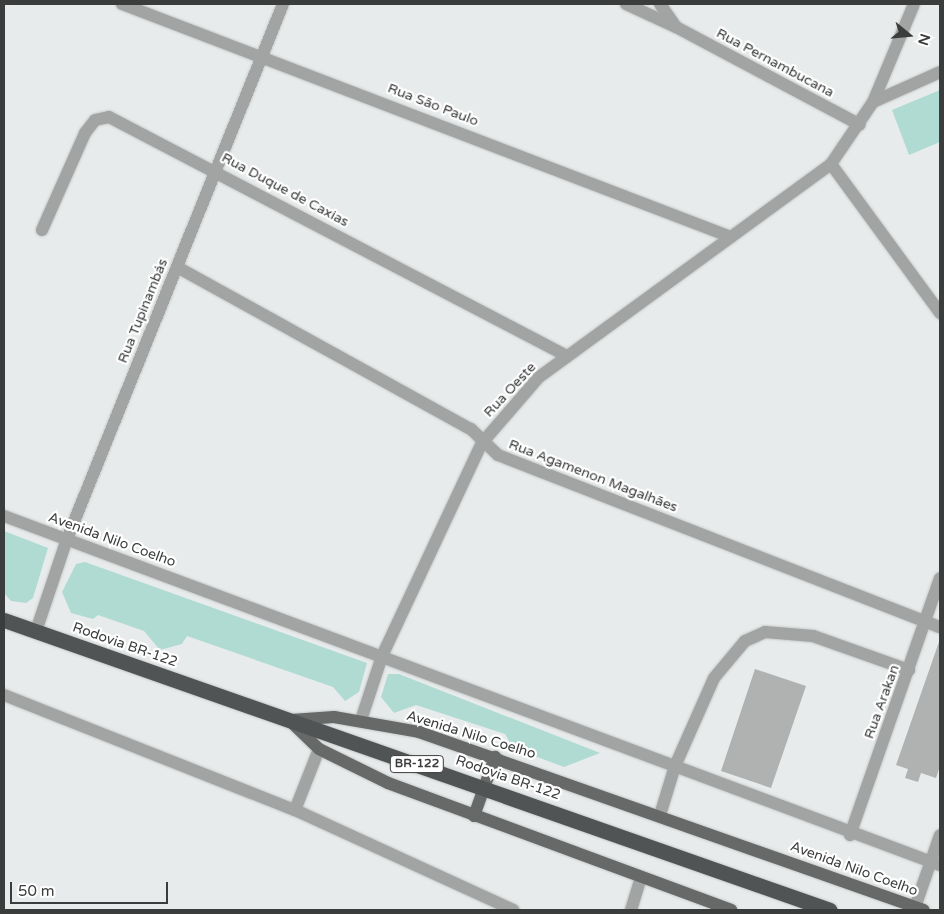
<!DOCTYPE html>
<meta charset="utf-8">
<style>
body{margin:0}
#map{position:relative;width:944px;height:914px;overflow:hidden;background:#e8ebeb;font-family:"Varela Round",sans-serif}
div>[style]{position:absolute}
.green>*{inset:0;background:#b0dbd2}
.building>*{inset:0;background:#afb2b1}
.roads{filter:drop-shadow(0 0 1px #c5c8c8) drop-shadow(0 0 1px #c5c8c8)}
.minor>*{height:12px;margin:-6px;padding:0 6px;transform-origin:6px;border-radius:6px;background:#a2a4a3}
.major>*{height:12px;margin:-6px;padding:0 6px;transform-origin:6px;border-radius:6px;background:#666968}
.highway>*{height:15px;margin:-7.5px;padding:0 7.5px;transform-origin:7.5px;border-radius:7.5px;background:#515454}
span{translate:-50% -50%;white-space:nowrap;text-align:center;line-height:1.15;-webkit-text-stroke:4.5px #fff;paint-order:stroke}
.shield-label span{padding:1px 4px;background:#fff;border:1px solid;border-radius:4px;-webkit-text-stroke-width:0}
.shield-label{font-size:12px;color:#3b3d3c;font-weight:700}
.street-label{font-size:14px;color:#3b3d3c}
.frame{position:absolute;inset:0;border:5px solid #3b3d3c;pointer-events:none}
.north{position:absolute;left:884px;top:10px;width:50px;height:50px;-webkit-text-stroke:4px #fff;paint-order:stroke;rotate:107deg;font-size:14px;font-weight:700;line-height:20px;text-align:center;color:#3b3d3c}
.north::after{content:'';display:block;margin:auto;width:18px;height:22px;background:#3b3d3c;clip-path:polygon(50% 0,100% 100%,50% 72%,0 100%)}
.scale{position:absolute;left:10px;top:882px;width:158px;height:22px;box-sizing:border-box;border:2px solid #3b3d3c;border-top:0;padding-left:6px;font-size:15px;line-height:18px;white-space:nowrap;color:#3b3d3c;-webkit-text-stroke:4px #fff;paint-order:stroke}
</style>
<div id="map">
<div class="green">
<div style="clip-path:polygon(940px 90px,940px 142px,909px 155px,892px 110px)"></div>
<div style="clip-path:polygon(4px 531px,48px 548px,33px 598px,26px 603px,11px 601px,4px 593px)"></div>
<div style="clip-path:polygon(85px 562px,367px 663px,359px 692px,345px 701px,333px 687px,187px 636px,182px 644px,160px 650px,144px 631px,98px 615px,93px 619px,71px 613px,62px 592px,76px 564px)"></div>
<div style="clip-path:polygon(388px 674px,399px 674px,600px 753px,564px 767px,513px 748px,505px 734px,416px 705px,394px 713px,381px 697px)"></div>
</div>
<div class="building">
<div style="clip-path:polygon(940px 639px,940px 766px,936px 778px,921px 773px,918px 782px,905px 778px,908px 769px,896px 765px)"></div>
<div style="clip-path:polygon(755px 669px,806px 686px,771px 788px,721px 771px)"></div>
</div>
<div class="roads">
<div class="minor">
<div style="left:122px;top:4px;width:652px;rotate:20.94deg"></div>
<div style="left:626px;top:4px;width:55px;rotate:24.7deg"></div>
<div style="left:660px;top:4px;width:28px;rotate:55deg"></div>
<div style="left:676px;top:27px;width:208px;rotate:28deg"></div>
<div style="left:873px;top:102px;width:73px;rotate:-24.1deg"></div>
<div style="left:831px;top:164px;width:185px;rotate:53.8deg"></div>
<div style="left:42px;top:230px;width:106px;rotate:-66.1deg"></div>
<div style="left:85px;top:133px;width:16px;rotate:-52deg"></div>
<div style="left:95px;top:120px;width:14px;rotate:-12deg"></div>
<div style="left:109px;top:117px;width:517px;rotate:27.56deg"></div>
<div style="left:177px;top:267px;width:336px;rotate:28.9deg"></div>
<div style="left:471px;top:429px;width:37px;rotate:44deg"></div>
<div style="left:498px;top:455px;width:474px;rotate:21.3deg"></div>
<div style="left:4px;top:516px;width:999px;rotate:20.45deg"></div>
<div style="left:36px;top:631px;width:97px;rotate:-71.4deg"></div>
<div style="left:67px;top:539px;width:577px;rotate:-68.01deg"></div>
<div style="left:4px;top:695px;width:313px;rotate:21.6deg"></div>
<div style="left:295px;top:810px;width:240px;rotate:24.6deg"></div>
<div style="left:361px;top:720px;width:67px;rotate:-71.8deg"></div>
<div style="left:382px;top:656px;width:235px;rotate:-64.9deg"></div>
<div style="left:482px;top:443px;width:87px;rotate:-49.2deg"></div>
<div style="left:539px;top:377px;width:361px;rotate:-36.1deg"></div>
<div style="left:831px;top:164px;width:75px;rotate:-55.9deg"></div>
<div style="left:873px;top:102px;width:106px;rotate:-67.3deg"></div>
<div style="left:295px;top:810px;width:66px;rotate:-68.5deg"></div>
<div style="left:660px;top:815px;width:51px;rotate:-73deg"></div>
<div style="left:675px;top:766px;width:96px;rotate:-66.1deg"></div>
<div style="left:714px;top:678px;width:48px;rotate:-50deg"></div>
<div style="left:745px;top:641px;width:22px;rotate:-24deg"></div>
<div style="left:765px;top:632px;width:48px;rotate:4.8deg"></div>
<div style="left:813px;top:636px;width:102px;rotate:19.5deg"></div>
<div style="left:850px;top:835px;width:272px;rotate:-70.7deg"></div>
<div style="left:631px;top:910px;width:34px;rotate:-73deg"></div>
<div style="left:914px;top:910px;width:79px;rotate:-70.9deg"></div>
</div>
<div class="major">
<div style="left:291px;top:720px;width:43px;rotate:-4deg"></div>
<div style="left:334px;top:717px;width:86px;rotate:10deg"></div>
<div style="left:419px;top:732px;width:535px;rotate:19.42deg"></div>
<div style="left:290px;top:721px;width:40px;rotate:44deg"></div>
<div style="left:319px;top:749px;width:77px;rotate:26.2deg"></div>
<div style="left:388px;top:783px;width:366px;rotate:20.3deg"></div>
<div style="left:474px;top:816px;width:63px;rotate:-70.4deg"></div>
</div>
<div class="highway">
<div style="left:4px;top:620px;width:875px;rotate:19.35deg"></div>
</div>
</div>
<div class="shield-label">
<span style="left:417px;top:764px">BR-122</span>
</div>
<div class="street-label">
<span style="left:775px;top:63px;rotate:28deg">Rua Pernambucana</span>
<span style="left:433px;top:105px;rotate:21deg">Rua São Paulo</span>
<span style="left:285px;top:190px;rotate:28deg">Rua Duque de Caxias</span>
<span style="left:143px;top:311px;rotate:-68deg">Rua Tupinambás</span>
<span style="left:510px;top:390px;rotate:-47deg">Rua Oeste</span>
<span style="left:593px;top:476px;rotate:21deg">Rua Agamenon Magalhães</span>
<span style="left:112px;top:540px;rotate:20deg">Avenida Nilo Coelho</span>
<span style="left:125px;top:645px;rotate:19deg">Rodovia BR-122</span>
<span style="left:882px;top:702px;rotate:-70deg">Rua Arakan</span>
<span style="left:471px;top:735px;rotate:17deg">Avenida Nilo Coelho</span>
<span style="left:508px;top:778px;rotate:19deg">Rodovia BR-122</span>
<span style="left:854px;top:869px;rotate:20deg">Avenida Nilo Coelho</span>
</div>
<div class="frame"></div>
<div class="north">N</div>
<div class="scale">50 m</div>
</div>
